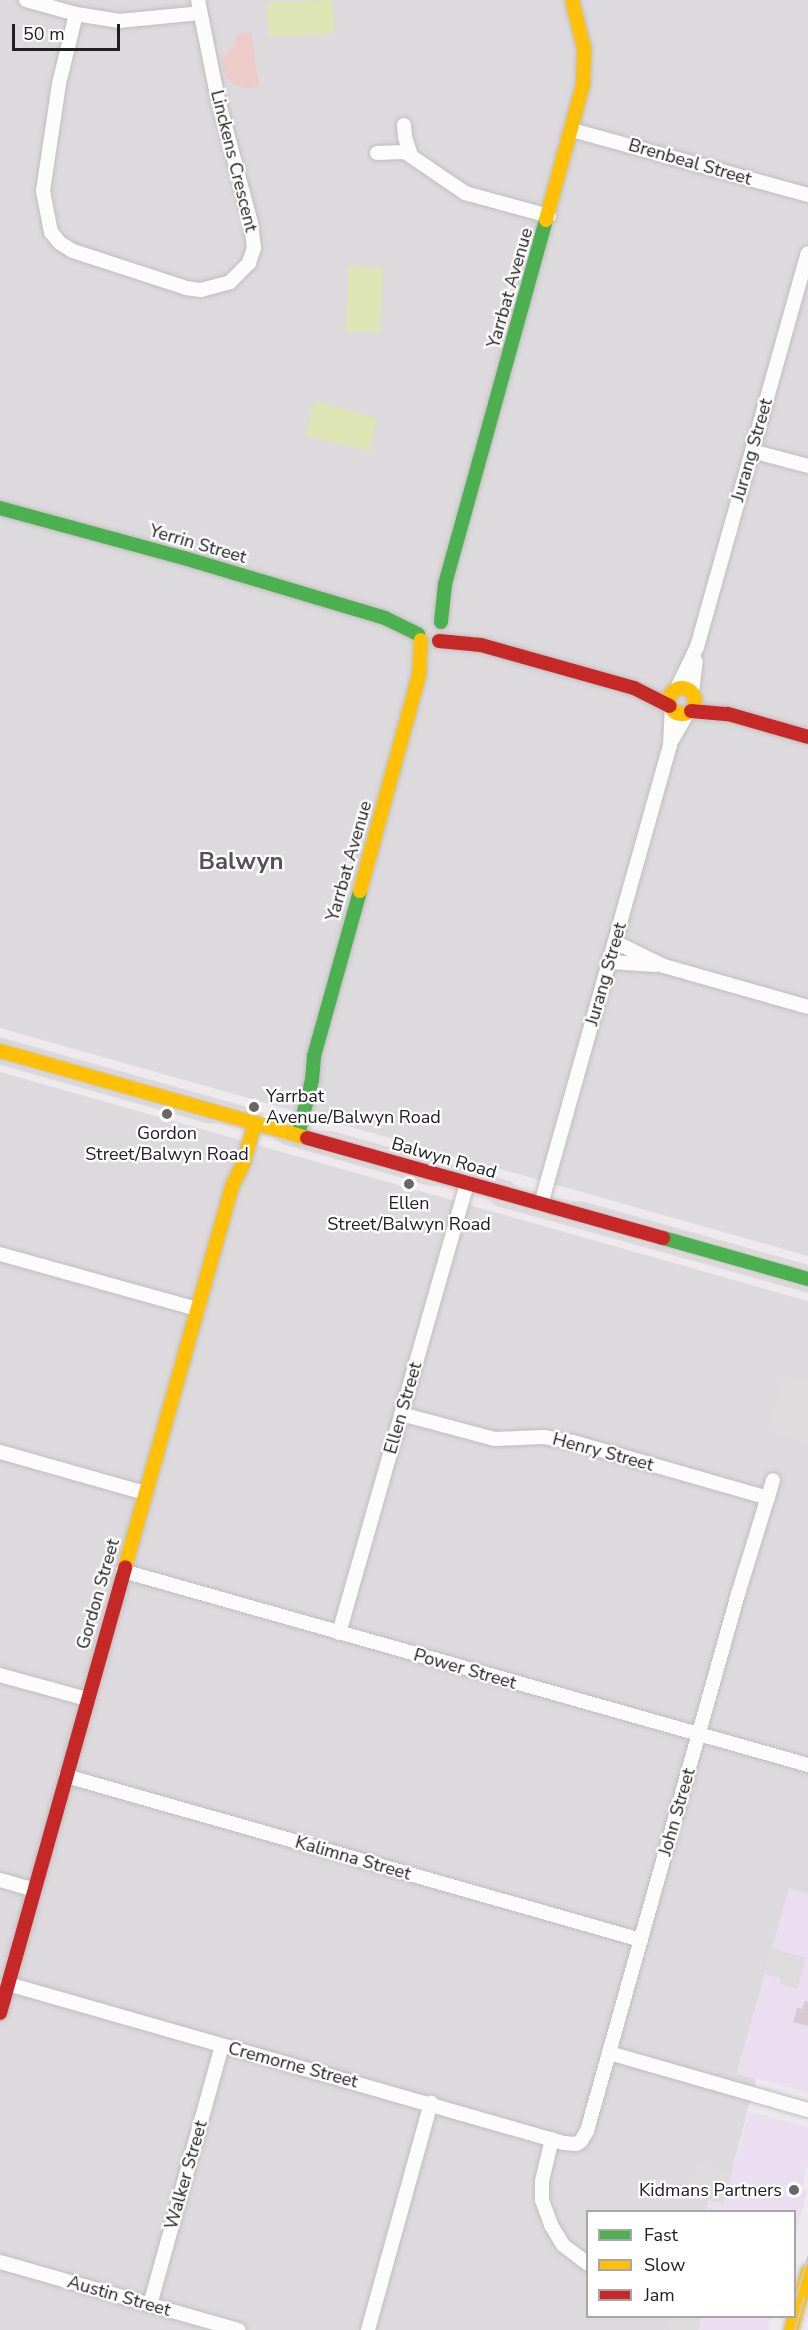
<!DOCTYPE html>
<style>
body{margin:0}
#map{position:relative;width:808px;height:2330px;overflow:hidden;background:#eee9ed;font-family:"Nunito Sans",sans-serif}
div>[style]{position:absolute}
.residential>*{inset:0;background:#dddadd}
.commercial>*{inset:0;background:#eadef0}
.construction>*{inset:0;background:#d8cad1}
.grass>*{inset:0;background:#edcbc9}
.pitch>*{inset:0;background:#dce5b3}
.parking>*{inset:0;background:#dddbdc}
.roads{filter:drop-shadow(0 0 2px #c0bebf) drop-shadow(0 0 2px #c0bebf)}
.street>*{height:14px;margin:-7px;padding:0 7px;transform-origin:7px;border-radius:7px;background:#fcfcfc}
.fast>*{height:14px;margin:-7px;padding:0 7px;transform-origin:7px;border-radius:7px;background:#4caf50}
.slow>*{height:14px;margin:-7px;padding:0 7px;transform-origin:7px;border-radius:7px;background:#ffc107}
.slow>.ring{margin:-7px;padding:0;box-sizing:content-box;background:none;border:14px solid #ffc107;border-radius:50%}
.jam>*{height:14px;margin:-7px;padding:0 7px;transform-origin:7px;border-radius:7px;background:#c62828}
.tram>*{height:1.5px;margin:-0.75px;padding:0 0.75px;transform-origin:0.75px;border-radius:0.75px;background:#cbcacb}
.dots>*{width:16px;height:16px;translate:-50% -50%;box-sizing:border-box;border:3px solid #fff;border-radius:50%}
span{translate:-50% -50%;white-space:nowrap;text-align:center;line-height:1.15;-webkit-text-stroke:4.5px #fff;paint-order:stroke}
.street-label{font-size:18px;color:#202020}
.poi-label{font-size:18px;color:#202020}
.left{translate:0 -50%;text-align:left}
.right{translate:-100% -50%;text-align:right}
.district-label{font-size:24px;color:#535353;font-weight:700}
.legend{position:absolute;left:586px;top:2210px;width:210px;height:108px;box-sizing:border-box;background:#fff;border:2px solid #a6a6a6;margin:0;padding:8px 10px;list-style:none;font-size:18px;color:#202020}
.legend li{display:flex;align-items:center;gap:12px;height:30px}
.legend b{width:30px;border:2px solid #a6a6a6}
.scale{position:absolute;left:12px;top:24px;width:108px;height:27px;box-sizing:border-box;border:3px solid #202020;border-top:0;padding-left:8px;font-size:18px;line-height:21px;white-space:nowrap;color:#202020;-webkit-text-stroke:4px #fff;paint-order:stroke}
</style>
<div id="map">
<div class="residential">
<div style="clip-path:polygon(0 0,808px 0,808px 1256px,0 1028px)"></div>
<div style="clip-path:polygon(0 1072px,808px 1301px,808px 1894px,789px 1889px,737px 2073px,756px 2079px,723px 2204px,705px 2211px,588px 2212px,588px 2316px,674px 2317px,670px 2330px,0 2330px)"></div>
</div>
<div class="commercial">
<div style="clip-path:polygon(789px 1888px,808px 1894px,808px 2093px,737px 2073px)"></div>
<div style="clip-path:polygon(749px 2111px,808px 2127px,808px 2165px,801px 2189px,807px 2191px,795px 2237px,794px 2212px,705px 2212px,708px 2200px,723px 2204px)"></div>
<div style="clip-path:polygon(674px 2317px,772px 2317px,768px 2330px,670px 2330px)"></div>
</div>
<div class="construction">
<div style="clip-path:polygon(805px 2001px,808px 2002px,808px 2026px,793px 2022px,797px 2008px,802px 2009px)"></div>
</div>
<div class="grass">
<div style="clip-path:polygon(251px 32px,259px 86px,248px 89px,232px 83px,225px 76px,222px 59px,235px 45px,237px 34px)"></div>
</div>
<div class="pitch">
<div style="clip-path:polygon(332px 0,334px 34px,269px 37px,267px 3px)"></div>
<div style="clip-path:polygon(349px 266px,383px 268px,380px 333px,346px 331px)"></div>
<div style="clip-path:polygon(314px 401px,377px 418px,369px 451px,306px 435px)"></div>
</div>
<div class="parking">
<div style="clip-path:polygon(0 1037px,258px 1110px,264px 1115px,0 1041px)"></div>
<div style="clip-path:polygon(0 1061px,219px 1123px,209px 1124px,0 1065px)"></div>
<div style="clip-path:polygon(321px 1131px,332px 1131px,510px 1181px,516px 1186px)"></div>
<div style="clip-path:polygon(276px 1138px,440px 1186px,430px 1186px,282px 1144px)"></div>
<div style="clip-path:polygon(490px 1200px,808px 1289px,808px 1293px,496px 1206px)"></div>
<div style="clip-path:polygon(582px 1201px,808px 1265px,808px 1268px,570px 1202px)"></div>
<div style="clip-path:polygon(784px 1375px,808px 1381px,808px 1443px,768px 1431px)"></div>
<div style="clip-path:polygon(772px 1948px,806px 1958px,797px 1989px,779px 1983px,780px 1978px,765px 1974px)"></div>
<div style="clip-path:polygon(699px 2164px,732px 2173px,723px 2204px,690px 2195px)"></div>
<div style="clip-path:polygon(674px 2317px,701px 2317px,698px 2330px,670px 2330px)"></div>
</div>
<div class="roads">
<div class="street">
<div style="left:26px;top:0;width:52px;rotate:15.6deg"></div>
<div style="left:76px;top:14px;width:44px;rotate:9.2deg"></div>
<div style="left:119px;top:21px;width:81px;rotate:-5.6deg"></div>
<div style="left:76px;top:14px;width:72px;rotate:103.7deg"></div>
<div style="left:59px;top:84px;width:108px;rotate:98.5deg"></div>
<div style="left:43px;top:191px;width:42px;rotate:79deg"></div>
<div style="left:51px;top:232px;width:14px;rotate:51deg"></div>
<div style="left:60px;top:243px;width:15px;rotate:32deg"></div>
<div style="left:73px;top:251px;width:119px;rotate:18.1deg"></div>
<div style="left:186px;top:288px;width:15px;rotate:8deg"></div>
<div style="left:201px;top:290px;width:30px;rotate:-15deg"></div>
<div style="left:230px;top:282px;width:27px;rotate:-45deg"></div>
<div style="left:249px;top:263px;width:16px;rotate:-72deg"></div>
<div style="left:254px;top:248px;width:25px;rotate:-97deg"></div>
<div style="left:251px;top:223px;width:132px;rotate:-104.9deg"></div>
<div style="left:217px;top:95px;width:97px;rotate:-101.3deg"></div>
<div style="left:404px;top:125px;width:12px;rotate:85deg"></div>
<div style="left:405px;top:137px;width:19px;rotate:72deg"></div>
<div style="left:572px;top:130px;width:245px;rotate:15.4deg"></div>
<div style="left:377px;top:153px;width:28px;rotate:-2deg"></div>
<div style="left:405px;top:152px;width:73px;rotate:34.3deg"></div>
<div style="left:465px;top:193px;width:87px;rotate:15.3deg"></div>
<div style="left:752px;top:451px;width:58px;rotate:15deg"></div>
<div style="left:677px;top:688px;width:46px;rotate:-64deg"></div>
<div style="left:697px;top:647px;width:409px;rotate:-74.3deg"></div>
<div style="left:692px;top:692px;width:31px;rotate:-83deg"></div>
<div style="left:672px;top:740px;width:30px;rotate:-60deg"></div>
<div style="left:615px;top:942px;width:55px;rotate:26.1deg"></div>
<div style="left:664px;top:966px;width:150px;rotate:15.9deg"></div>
<div style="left:610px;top:962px;width:46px;rotate:3.7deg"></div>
<div style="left:541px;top:1204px;width:477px;rotate:-74.3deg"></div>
<div style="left:670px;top:745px;width:36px;rotate:-87deg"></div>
<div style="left:0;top:1254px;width:205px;rotate:15.6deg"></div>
<div style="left:401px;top:1414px;width:97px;rotate:14.9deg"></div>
<div style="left:495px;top:1439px;width:49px;rotate:-2.3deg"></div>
<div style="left:544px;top:1437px;width:29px;rotate:10deg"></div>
<div style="left:573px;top:1442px;width:203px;rotate:16deg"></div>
<div style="left:0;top:1452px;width:151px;rotate:15.8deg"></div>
<div style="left:123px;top:1571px;width:712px;rotate:15.81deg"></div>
<div style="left:339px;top:1633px;width:468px;rotate:-74.1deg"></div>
<div style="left:0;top:1675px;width:90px;rotate:15.4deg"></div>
<div style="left:66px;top:1776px;width:598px;rotate:15.92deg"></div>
<div style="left:0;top:1880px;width:35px;rotate:16deg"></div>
<div style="left:8px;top:1984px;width:578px;rotate:15.96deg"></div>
<div style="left:564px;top:2143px;width:12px;rotate:5deg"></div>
<div style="left:576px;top:2144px;width:6px;rotate:-31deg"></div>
<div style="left:581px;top:2141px;width:12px;rotate:-59deg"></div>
<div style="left:587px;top:2131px;width:558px;rotate:-74.29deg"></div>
<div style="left:738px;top:1594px;width:119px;rotate:-72.9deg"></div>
<div style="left:609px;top:2053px;width:207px;rotate:16deg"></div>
<div style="left:552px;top:2139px;width:43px;rotate:103.4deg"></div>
<div style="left:542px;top:2181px;width:19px;rotate:90deg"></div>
<div style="left:542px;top:2200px;width:27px;rotate:70deg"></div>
<div style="left:551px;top:2225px;width:23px;rotate:59deg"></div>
<div style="left:563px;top:2245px;width:31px;rotate:37deg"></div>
<div style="left:0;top:2262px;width:248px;rotate:15.9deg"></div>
<div style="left:150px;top:2305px;width:269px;rotate:-74.5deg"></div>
<div style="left:368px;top:2330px;width:236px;rotate:-74.5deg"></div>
</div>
<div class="fast">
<div style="left:0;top:508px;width:191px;rotate:15.2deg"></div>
<div style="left:184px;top:558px;width:210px;rotate:16.6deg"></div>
<div style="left:385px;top:618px;width:37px;rotate:26deg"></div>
<div style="left:441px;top:622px;width:38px;rotate:-84deg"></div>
<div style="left:445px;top:584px;width:378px;rotate:-74.5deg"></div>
<div style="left:298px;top:1135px;width:57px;rotate:-75.7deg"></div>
<div style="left:312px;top:1080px;width:24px;rotate:-85deg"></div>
<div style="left:314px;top:1056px;width:171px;rotate:-74.4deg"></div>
<div style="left:663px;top:1238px;width:151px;rotate:15.8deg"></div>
</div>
<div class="slow">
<div style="left:546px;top:220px;width:140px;rotate:-74.7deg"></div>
<div style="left:583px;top:85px;width:37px;rotate:-88deg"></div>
<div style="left:584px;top:48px;width:49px;rotate:-104deg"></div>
<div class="ring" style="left:669px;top:688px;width:12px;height:12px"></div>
<div style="left:360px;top:891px;width:223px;rotate:-74.7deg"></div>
<div style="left:419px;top:676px;width:36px;rotate:-87deg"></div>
<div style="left:0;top:1051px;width:319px;rotate:15.8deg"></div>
<div style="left:125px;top:1567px;width:396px;rotate:-74.3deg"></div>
<div style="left:232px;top:1186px;width:25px;rotate:-63deg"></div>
<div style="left:243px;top:1164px;width:43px;rotate:-73.7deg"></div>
<div style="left:791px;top:2330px;width:61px;rotate:-73.9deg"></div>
</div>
<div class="jam">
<div style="left:439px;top:641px;width:42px;rotate:5.4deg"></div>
<div style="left:481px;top:645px;width:159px;rotate:15.7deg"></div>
<div style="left:634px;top:688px;width:40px;rotate:26.6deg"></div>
<div style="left:691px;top:711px;width:37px;rotate:5deg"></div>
<div style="left:728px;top:714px;width:83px;rotate:16deg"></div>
<div style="left:307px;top:1138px;width:370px;rotate:15.7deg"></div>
<div style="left:0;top:2013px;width:463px;rotate:-74.3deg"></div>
</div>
</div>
<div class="tram">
<div style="left:794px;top:2305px;width:50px;rotate:-73.7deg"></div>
<div style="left:795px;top:2330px;width:35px;rotate:-74deg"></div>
</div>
<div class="dots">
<div style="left:254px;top:1107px;background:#686668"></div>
<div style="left:167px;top:1114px;background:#686668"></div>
<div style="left:409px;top:1184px;background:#686668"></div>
<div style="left:794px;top:2190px;background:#686668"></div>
</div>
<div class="street-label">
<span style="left:234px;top:161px;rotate:76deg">Linckens Crescent</span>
<span style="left:690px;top:162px;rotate:16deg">Brenbeal Street</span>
<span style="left:510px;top:288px;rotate:-74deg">Yarrbat Avenue</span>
<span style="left:752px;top:450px;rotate:-74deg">Jurang Street</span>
<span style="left:198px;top:544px;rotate:16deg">Yerrin Street</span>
<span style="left:349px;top:861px;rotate:-74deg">Yarrbat Avenue</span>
<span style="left:606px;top:974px;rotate:-74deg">Jurang Street</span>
<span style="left:444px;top:1158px;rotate:16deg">Balwyn Road</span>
<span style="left:403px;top:1408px;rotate:-74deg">Ellen Street</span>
<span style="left:603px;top:1452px;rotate:15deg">Henry Street</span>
<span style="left:98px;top:1594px;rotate:-74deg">Gordon Street</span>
<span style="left:465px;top:1669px;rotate:16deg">Power Street</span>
<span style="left:677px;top:1812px;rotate:-74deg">John Street</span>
<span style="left:353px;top:1858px;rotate:16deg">Kalimna Street</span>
<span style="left:293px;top:2065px;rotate:15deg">Cremorne Street</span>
<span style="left:186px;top:2175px;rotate:-74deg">Walker Street</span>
<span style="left:119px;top:2296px;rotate:16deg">Austin Street</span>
</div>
<div class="poi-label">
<span class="left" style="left:266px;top:1107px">Yarrbat<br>Avenue/Balwyn Road</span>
<span style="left:167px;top:1144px">Gordon<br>Street/Balwyn Road</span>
<span style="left:409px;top:1214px">Ellen<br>Street/Balwyn Road</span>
<span class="right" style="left:782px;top:2190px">Kidmans Partners</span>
</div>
<div class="district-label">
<span style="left:241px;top:862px">Balwyn</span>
</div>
<ul class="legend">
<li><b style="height:8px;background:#4caf50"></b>Fast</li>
<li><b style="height:8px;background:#ffc107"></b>Slow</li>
<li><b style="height:8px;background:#c62828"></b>Jam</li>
</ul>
<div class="scale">50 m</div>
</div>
